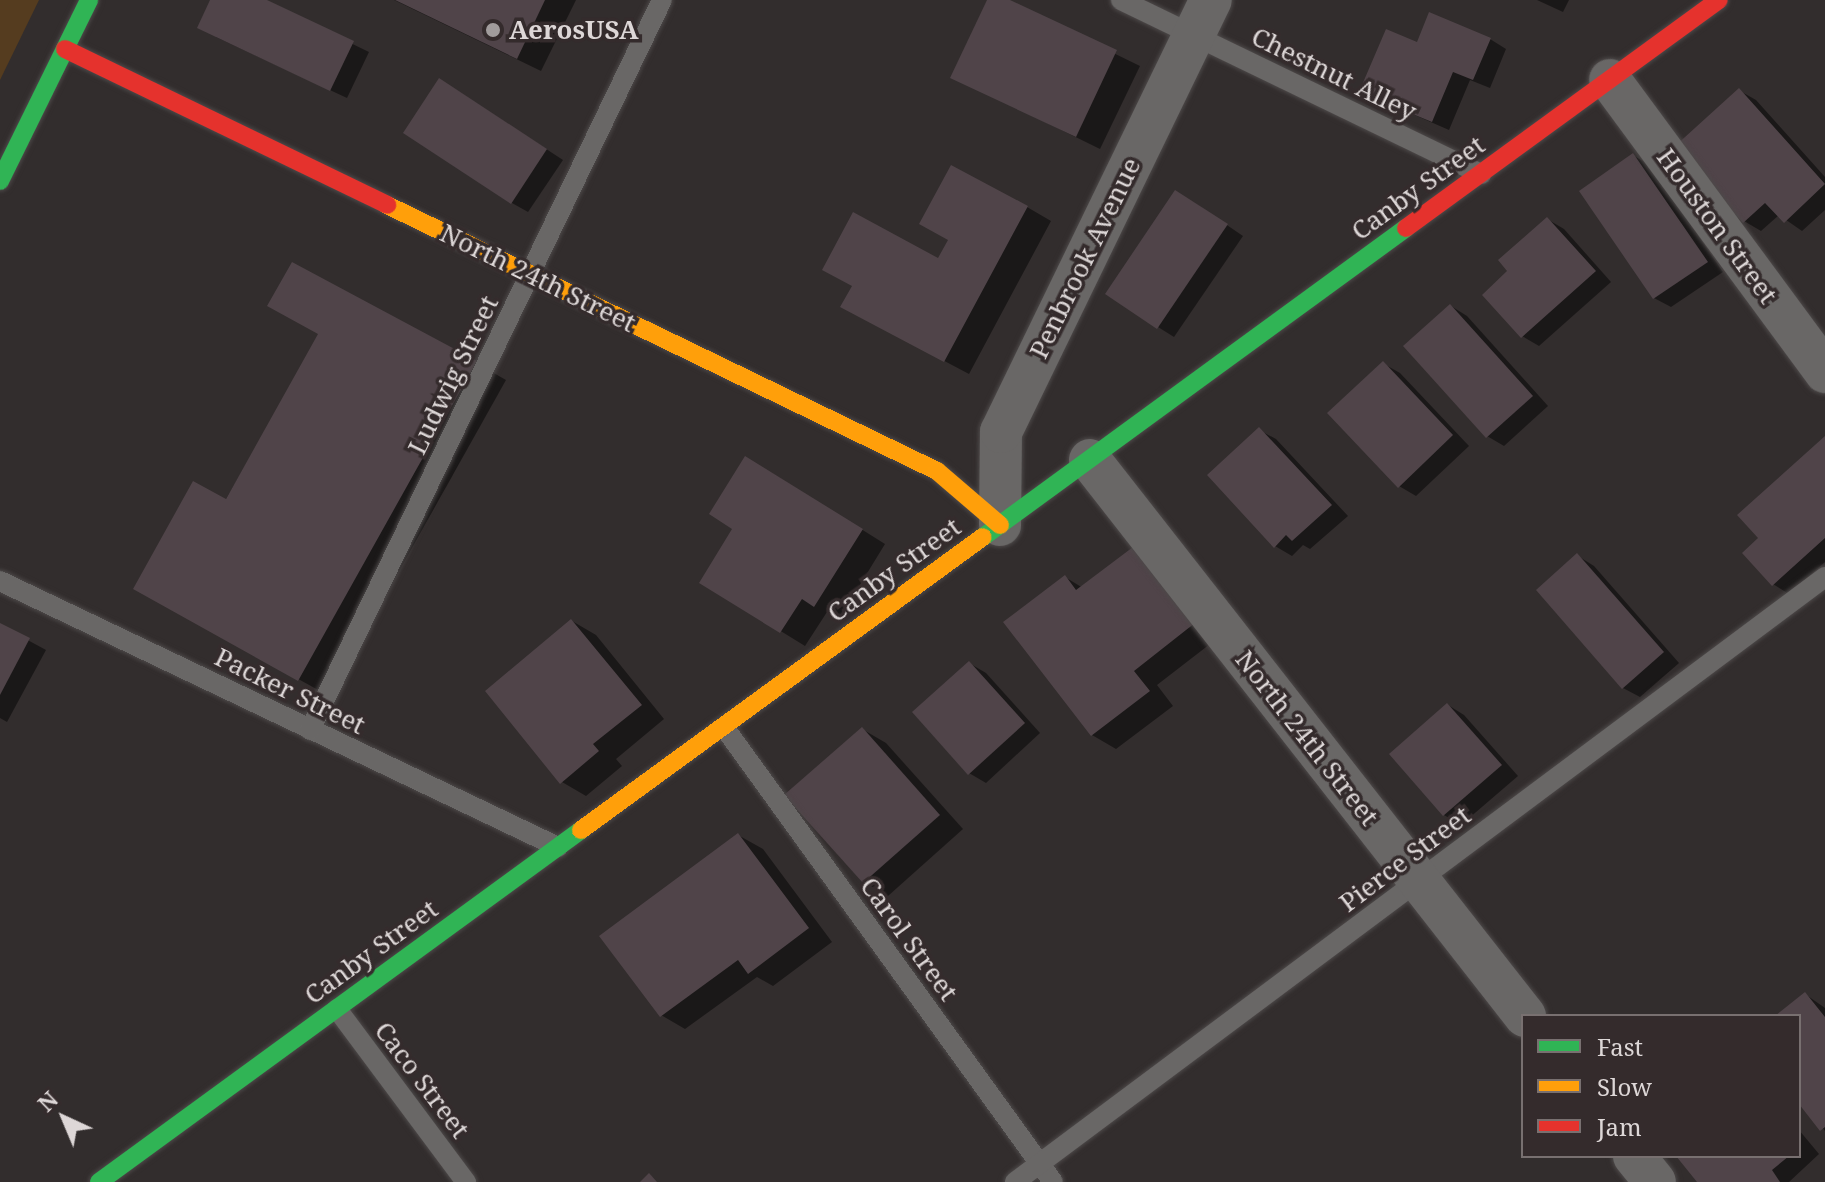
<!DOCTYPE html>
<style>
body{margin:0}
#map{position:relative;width:1825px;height:1182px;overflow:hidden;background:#322d2d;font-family:"Noto Serif",serif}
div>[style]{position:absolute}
.green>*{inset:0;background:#553c1f}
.shadow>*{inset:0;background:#0007}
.building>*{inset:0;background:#504449}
.roads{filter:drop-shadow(0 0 2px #4d4949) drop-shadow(0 0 2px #4d4949)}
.lane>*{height:20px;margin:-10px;padding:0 10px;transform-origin:10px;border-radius:10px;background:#696766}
.street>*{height:42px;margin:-21px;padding:0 21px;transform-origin:21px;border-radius:21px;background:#696766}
.fast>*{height:18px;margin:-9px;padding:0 9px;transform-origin:9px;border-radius:9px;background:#30b455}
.slow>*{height:18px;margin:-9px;padding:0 9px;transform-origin:9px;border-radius:9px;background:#ff9f0a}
.jam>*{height:18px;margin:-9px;padding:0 9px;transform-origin:9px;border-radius:9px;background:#e5322d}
.dots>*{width:22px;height:22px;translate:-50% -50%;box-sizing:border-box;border:4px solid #342b2c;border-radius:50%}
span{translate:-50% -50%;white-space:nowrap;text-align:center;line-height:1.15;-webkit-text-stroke:7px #342b2c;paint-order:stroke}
.poi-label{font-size:26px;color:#ddd7d7;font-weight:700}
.left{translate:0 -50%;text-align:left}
.street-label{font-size:26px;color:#ddd7d7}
.legend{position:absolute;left:1521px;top:1014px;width:280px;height:144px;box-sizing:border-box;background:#342b2c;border:2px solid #787070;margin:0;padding:10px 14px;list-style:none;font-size:24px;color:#ddd7d7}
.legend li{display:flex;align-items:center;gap:16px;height:40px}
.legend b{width:40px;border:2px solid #787070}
.north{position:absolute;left:24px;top:1078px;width:80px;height:80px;-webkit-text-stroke:6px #342b2c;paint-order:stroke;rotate:316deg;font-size:22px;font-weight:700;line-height:32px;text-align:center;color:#ddd7d7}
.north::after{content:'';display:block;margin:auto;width:28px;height:36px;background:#ddd7d7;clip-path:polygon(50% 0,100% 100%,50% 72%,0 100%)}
</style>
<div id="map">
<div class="green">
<div style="clip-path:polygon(0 0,39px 0,0 80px)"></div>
</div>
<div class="shadow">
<div style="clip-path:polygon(212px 0,262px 0,369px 52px,347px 98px,216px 37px)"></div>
<div style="clip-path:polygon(394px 0,576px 0,541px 71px)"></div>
<div style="clip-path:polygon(989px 0,1005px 0,1140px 66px,1100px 149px,953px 77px)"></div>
<div style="clip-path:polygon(1537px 0,1569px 0,1563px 12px)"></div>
<div style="clip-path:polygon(1490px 39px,1506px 49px,1490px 88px,1470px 80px,1449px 130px,1362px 92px)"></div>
<div style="clip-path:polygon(456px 90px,563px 160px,528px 212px,512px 203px)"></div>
<div style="clip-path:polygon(1740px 91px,1756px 100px,1825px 177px,1825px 210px,1802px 231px,1779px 215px,1761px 231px,1744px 221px)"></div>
<div style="clip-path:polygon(1634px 156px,1650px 165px,1723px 272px,1671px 307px,1654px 298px)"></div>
<div style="clip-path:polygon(1193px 202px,1243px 236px,1174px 337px,1158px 327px)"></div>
<div style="clip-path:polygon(1027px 207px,1051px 221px,969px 374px,867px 320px,939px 260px,950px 240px)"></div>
<div style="clip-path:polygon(1547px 219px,1564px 229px,1611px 282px,1539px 346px,1522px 336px,1510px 272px)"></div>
<div style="clip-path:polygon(1451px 306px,1467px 316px,1548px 406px,1504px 446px,1487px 436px)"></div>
<div style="clip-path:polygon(321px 334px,476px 363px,506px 380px,329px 696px,165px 605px)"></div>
<div style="clip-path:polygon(1384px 364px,1400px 373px,1469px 446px,1416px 496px,1399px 486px)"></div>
<div style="clip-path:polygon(1259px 430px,1276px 439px,1348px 516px,1310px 549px,1303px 545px,1292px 556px,1275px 546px)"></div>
<div style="clip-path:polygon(1825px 439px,1825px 562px,1789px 594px,1773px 584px,1760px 538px)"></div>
<div style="clip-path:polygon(770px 472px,885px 544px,839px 619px,827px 612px,805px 646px,701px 582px)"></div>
<div style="clip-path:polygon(1578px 556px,1594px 566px,1679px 663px,1640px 697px,1623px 688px)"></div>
<div style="clip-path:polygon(1065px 577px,1083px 588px,1223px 634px,1157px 685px,1173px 706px,1116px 749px,1092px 735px)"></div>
<div style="clip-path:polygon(572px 621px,596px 635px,664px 719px,616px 759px,622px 766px,586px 796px,562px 782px)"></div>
<div style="clip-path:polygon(0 625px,46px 650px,7px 722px,0 718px)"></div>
<div style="clip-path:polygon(969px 663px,986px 673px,1040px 733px,986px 783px,969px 773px)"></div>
<div style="clip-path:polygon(1448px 705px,1464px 715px,1518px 776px,1461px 825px,1444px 815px,1392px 754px)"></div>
<div style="clip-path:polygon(862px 729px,886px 743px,963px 829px,888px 896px,864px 882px)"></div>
<div style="clip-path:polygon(738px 835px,763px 849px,832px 942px,773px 986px,757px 977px,685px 1029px,661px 1015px)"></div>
<div style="clip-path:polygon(1805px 994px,1825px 1008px,1825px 1131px,1799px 1101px,1799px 1016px,1778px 1016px)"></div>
<div style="clip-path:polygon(1799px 1130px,1819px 1154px,1789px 1182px,1700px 1182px,1678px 1156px,1799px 1156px)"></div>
</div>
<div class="building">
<div style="clip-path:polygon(210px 0,267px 0,354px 41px,330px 91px,197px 28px)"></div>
<div style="clip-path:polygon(395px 0,545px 0,517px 59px)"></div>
<div style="clip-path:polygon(987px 0,1010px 0,1117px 50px,1076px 137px,950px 78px)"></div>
<div style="clip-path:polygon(1429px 12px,1491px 38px,1473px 80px,1453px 72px,1432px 122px,1359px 92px,1386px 29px,1417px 42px)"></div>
<div style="clip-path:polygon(439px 78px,547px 149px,511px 204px,403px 133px)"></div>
<div style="clip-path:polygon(1739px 88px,1825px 184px,1784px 223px,1765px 203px,1743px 223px,1674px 147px)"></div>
<div style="clip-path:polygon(1633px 153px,1708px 262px,1653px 299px,1579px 191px)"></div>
<div style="clip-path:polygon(951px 165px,1028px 206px,944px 362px,840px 307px,852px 286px,822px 270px,853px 212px,938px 258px,948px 240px,919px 224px)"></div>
<div style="clip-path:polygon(1175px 190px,1228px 224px,1157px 329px,1105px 294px)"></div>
<div style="clip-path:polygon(1547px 217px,1596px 271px,1521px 338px,1482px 295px,1507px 271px,1498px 260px)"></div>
<div style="clip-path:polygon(292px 262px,477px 361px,298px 681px,133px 589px,193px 481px,226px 499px,318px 334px,267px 306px)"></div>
<div style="clip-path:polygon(1450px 304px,1533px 396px,1486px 438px,1403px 346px)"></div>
<div style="clip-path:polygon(1383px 361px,1453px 435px,1398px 488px,1327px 413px)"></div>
<div style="clip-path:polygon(1259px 427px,1332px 505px,1292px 541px,1286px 535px,1274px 548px,1207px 475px)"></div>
<div style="clip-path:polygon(1825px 436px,1825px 538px,1772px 586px,1742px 553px,1758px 538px,1737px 515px)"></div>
<div style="clip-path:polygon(745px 456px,863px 529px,814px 607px,802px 599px,780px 633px,699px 583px,732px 529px,709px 514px)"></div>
<div style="clip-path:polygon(1141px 541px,1200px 619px,1134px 671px,1150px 691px,1091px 736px,1003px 622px,1065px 575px,1076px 590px)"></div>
<div style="clip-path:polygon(1577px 553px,1664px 652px,1622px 689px,1536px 590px)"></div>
<div style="clip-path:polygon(571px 619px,642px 705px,593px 744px,599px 751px,560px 784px,485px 691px)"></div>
<div style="clip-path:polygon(0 623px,30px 638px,0 695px)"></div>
<div style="clip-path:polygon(969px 661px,1025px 723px,968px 775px,912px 712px)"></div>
<div style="clip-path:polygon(1447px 703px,1502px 765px,1443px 816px,1389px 754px)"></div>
<div style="clip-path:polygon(862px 727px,940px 815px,863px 883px,784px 795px)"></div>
<div style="clip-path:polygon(738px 833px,809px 928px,748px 974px,738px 960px,660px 1017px,599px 936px)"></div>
<div style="clip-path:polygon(1805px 992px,1825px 1017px,1825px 1127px,1820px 1131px,1799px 1104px,1799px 1016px,1775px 1016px)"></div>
<div style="clip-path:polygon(1676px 1156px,1789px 1156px,1772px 1170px,1780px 1182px,1697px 1182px)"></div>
<div style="clip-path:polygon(649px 1173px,657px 1182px,640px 1182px)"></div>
</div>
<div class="roads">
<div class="lane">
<div style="left:1121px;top:0;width:400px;rotate:25.8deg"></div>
<div style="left:0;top:581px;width:618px;rotate:25.49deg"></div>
<div style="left:724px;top:727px;width:561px;rotate:54.13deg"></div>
<div style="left:310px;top:730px;width:810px;rotate:-64.26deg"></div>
<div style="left:337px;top:1009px;width:216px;rotate:53.3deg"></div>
<div style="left:1015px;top:1182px;width:1011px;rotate:-36.76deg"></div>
</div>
<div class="street">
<div style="left:1610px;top:80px;width:363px;rotate:53.6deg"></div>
<div style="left:1090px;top:460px;width:706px;rotate:51.96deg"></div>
<div style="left:1000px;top:525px;width:93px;rotate:-89.4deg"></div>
<div style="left:1001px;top:432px;width:480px;rotate:-64.1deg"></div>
<div style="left:1634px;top:1156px;width:33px;rotate:51deg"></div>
</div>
<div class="fast">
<div style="left:0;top:181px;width:202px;rotate:-63.8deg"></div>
<div style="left:983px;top:537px;width:524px;rotate:-36.15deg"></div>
<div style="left:99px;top:1182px;width:597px;rotate:-36.14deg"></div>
</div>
<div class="slow">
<div style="left:387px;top:205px;width:611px;rotate:25.81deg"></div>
<div style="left:937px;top:471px;width:83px;rotate:40.6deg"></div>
<div style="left:581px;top:830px;width:497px;rotate:-36.1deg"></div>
</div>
<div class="jam">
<div style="left:65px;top:49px;width:358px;rotate:25.8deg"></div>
<div style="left:1406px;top:228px;width:387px;rotate:-36.1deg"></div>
</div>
</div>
<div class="dots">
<div style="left:493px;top:30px;background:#a19c9c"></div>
</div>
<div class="poi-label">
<span class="left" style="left:509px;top:30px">AerosUSA</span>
</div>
<div class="street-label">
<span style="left:1334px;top:74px;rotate:26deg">Chestnut Alley</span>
<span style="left:1418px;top:188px;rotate:-36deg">Canby Street</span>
<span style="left:1717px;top:226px;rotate:54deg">Houston Street</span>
<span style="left:1085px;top:258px;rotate:-64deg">Penbrook Avenue</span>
<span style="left:538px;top:278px;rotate:26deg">North 24th Street</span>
<span style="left:453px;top:375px;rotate:-64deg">Ludwig Street</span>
<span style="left:894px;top:570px;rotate:-36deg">Canby Street</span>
<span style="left:290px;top:691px;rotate:26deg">Packer Street</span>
<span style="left:1307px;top:738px;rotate:52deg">North 24th Street</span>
<span style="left:1405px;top:859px;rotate:-37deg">Pierce Street</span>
<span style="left:909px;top:939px;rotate:54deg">Carol Street</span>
<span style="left:371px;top:952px;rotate:-36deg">Canby Street</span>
<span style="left:422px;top:1080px;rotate:53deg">Caco Street</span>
</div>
<ul class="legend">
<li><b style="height:10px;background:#30b455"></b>Fast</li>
<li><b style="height:10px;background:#ff9f0a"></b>Slow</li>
<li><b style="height:10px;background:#e5322d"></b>Jam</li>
</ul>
<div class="north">N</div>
</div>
